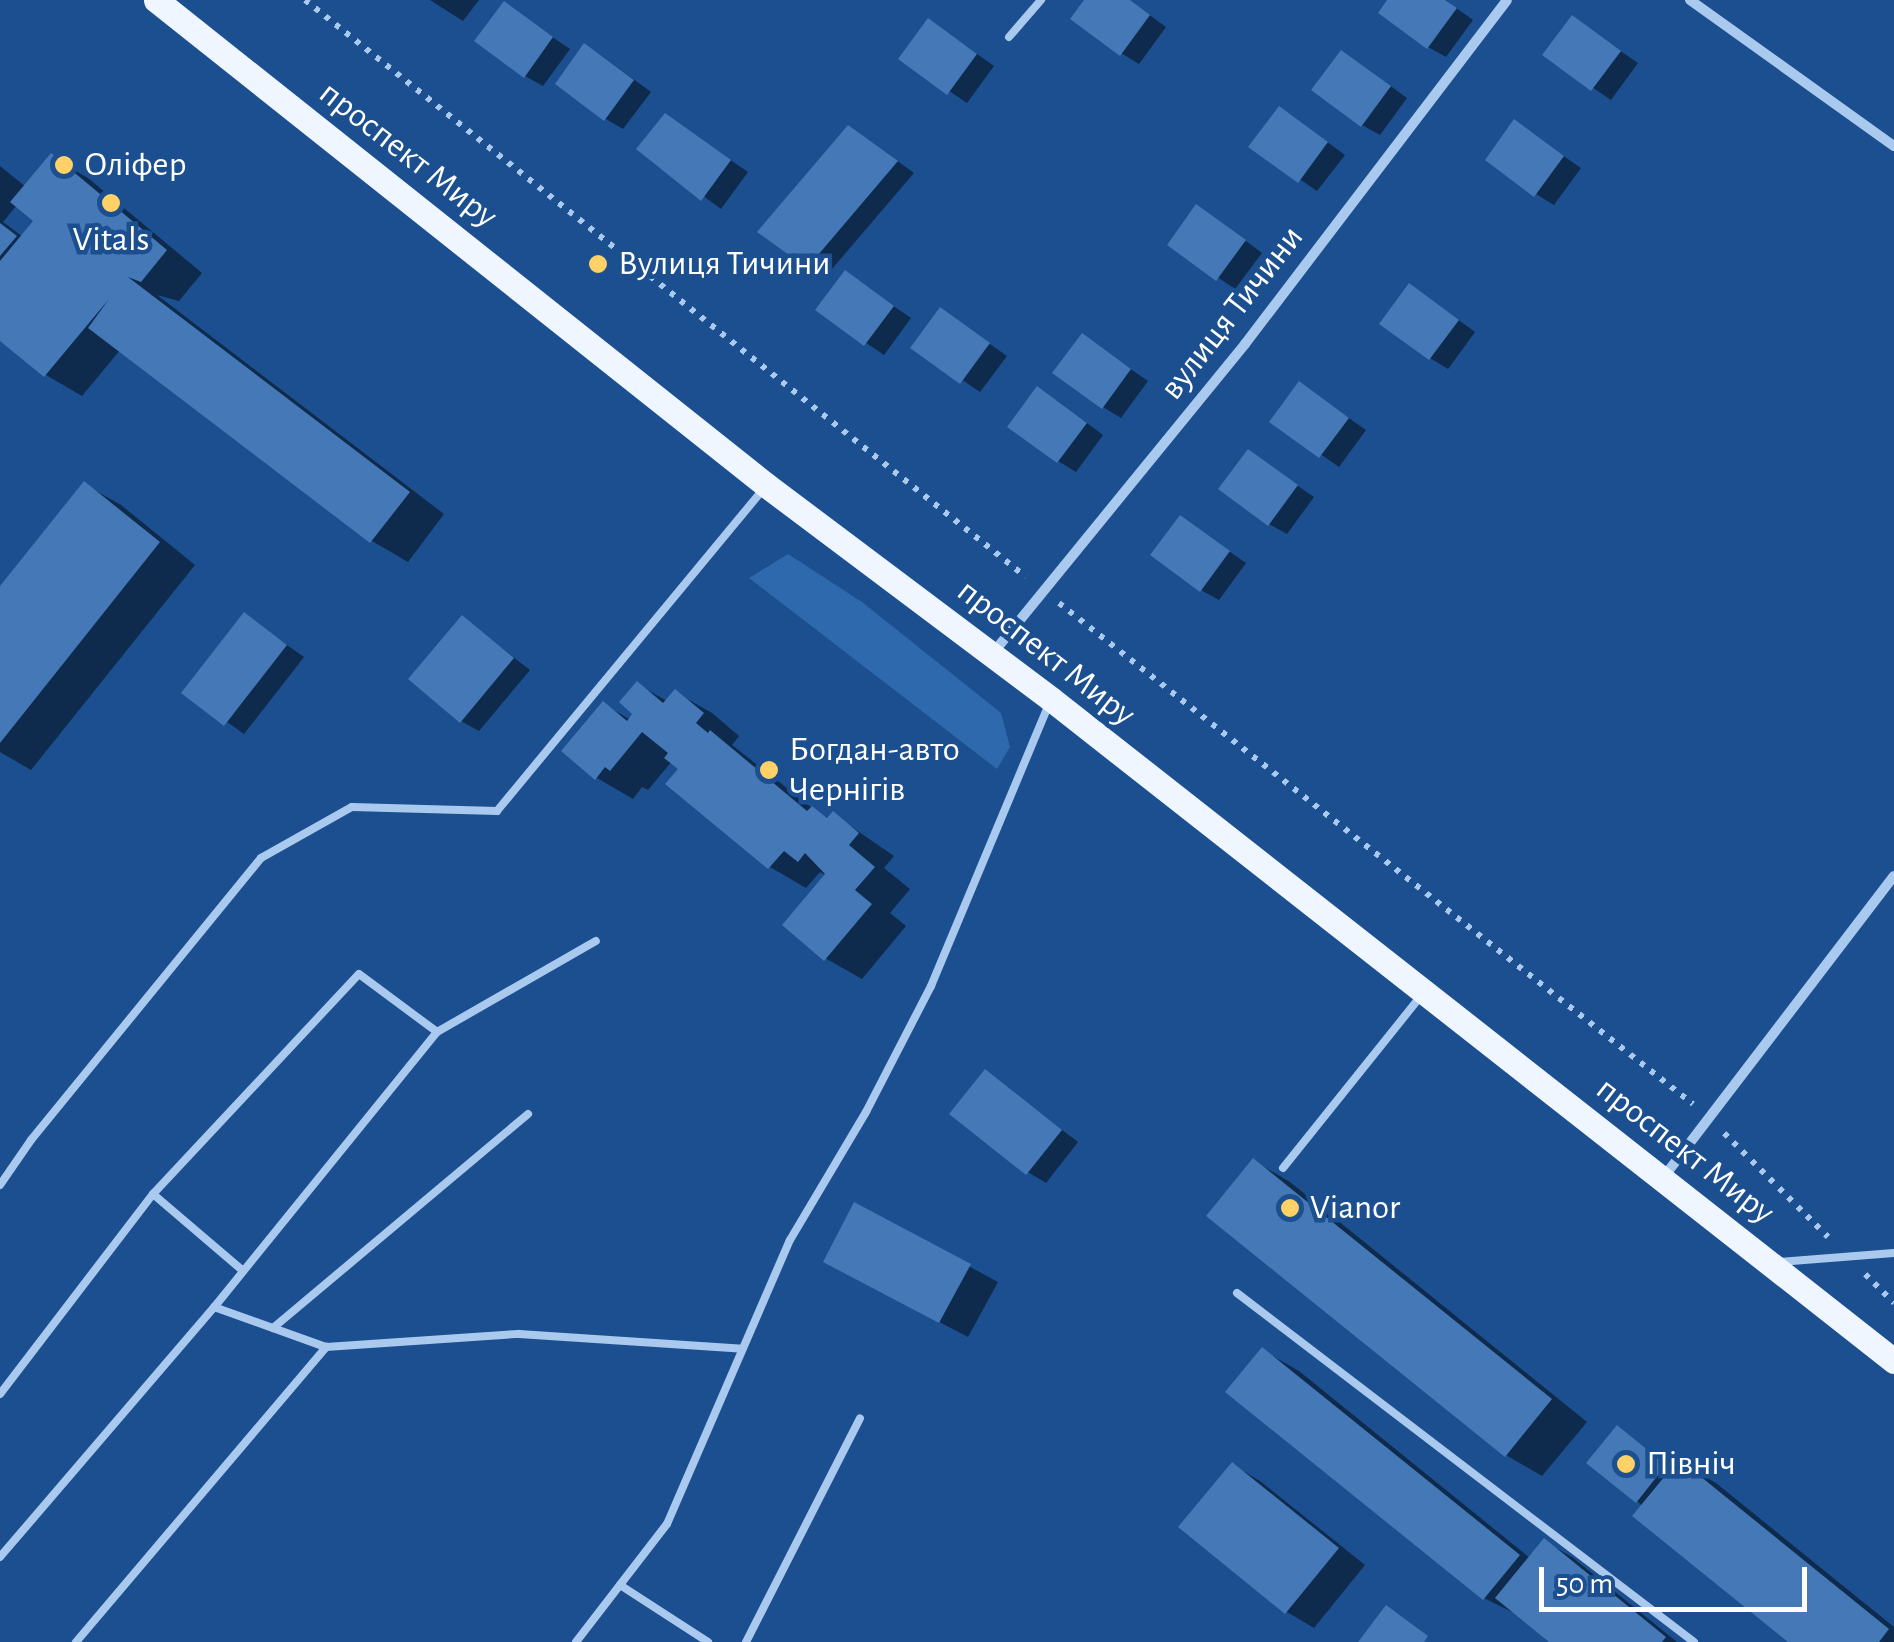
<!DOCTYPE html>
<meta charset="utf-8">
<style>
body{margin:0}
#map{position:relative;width:1894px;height:1642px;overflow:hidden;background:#1b4f8f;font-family:"Alegreya Sans",sans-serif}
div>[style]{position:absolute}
.green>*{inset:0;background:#2e69ad}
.shadow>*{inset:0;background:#0007}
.building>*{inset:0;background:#4478b7}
.path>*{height:6px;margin-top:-3px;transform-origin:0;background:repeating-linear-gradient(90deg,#a9c9ee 0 5px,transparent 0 13px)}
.lane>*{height:8px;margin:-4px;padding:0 4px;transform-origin:4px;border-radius:4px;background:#a9c9ee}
.street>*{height:10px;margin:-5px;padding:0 5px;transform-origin:5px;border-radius:5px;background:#a9c9ee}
.primary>*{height:25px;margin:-12.5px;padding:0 12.5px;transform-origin:12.5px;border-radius:12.5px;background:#f0f6ff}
.dots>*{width:28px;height:28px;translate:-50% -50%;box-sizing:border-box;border:5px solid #1b4f8f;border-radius:50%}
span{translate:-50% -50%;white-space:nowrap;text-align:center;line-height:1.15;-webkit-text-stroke:9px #1b4f8f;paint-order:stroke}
.street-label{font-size:35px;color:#fff}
.poi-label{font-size:35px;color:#fff}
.left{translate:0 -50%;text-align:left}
.scale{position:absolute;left:1539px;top:1567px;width:268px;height:45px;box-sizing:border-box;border:5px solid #fff;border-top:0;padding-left:12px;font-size:30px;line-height:35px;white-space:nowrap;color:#fff;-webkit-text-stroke:8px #1b4f8f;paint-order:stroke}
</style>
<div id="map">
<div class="green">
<div style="clip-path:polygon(788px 554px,862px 602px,1001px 713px,1010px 747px,997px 769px,749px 578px)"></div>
</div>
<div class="shadow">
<div style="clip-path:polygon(430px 0,479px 0,463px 21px)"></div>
<div style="clip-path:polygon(1087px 0,1129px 0,1166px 27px,1139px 64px,1121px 53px)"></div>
<div style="clip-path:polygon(1390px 0,1445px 0,1473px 20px,1446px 57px,1428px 47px)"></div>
<div style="clip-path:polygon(504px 4px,570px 49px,543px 86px,525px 76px)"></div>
<div style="clip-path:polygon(1572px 18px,1638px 63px,1611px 100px,1545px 55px)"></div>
<div style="clip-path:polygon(946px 32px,994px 66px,967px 103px,901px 58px)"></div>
<div style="clip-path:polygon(603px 57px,651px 92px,623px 129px,606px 119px)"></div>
<div style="clip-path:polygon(1359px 63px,1407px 98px,1380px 135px,1362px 125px)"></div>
<div style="clip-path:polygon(666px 116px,748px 172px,721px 209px,640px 149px)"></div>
<div style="clip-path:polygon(1297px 120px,1345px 155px,1317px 191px,1252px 146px)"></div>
<div style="clip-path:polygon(1515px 123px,1581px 168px,1554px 205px,1536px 194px)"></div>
<div style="clip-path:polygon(867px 139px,914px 173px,826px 276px,808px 266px)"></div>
<div style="clip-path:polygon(evenodd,51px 157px,88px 178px,202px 273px,179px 301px,157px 295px,444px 514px,408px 562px,372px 541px,121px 349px,82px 396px,46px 375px,0 337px,0 166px,26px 187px,51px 157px,17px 205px,37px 221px,23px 237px,3px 222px,17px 205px)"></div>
<div style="clip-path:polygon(1215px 218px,1262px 253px,1235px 289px,1170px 245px)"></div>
<div style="clip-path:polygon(845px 273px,911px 318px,884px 355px,818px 310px)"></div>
<div style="clip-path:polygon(1427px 297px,1475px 332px,1448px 369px,1430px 358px)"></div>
<div style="clip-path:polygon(941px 310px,1007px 356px,980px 392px,914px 347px)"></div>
<div style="clip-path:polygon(1083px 336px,1148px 381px,1121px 418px,1103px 407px)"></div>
<div style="clip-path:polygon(1300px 384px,1366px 430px,1339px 467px,1273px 421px)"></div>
<div style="clip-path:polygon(1056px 400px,1103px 435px,1076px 472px,1058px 461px)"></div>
<div style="clip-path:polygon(1249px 452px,1314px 497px,1287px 534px,1269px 524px)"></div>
<div style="clip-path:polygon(84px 484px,121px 505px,195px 565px,31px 770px,0 752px,0 590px)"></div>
<div style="clip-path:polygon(1181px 518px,1246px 563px,1219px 600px,1201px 590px)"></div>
<div style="clip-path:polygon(244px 615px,304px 657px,244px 734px,185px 692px)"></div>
<div style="clip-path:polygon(463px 618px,530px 670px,479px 731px,461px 721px)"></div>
<div style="clip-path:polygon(637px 684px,667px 701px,675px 692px,712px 713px,739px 736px,732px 745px,816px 811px,829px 819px,833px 814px,894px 856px,884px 868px,910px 889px,890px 913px,906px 926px,862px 979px,825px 958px,827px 876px,820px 872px,806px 888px,770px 867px,669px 783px,681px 769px,672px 761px,648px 790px,642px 787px,633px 799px,597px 778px,603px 704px,631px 720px,636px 713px)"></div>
<div style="clip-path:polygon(985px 1072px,1078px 1142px,1046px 1183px,1028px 1172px)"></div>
<div style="clip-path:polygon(1254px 1161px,1290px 1182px,1587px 1422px,1542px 1476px,1506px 1455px)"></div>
<div style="clip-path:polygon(855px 1205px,998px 1282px,968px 1337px,853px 1277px)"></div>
<div style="clip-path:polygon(1262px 1350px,1299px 1371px,1530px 1558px,1544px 1541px,1572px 1557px,1677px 1642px,1553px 1642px,1522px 1617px,1484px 1598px)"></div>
<div style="clip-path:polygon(1617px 1428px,1673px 1470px,1679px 1462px,1716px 1483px,1894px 1627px,1894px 1642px,1792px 1642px,1637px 1501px)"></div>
<div style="clip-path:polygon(1233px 1465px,1260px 1481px,1365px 1565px,1314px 1628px,1287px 1612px,1182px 1527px)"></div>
</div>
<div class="building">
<div style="clip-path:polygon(1084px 0,1130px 0,1150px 15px,1120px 56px,1070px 19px)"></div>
<div style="clip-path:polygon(1387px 0,1445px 0,1457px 8px,1427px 49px,1378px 13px)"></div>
<div style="clip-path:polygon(504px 1px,553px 37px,524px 78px,474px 41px)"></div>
<div style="clip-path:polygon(1572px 15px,1621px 51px,1591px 91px,1542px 55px)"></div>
<div style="clip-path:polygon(928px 18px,977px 54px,947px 95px,898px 59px)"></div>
<div style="clip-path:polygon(584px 43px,634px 80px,604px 121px,555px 84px)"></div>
<div style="clip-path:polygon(1341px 50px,1391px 86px,1361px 127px,1311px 90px)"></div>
<div style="clip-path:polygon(1279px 106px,1328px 142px,1298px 183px,1248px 147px)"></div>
<div style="clip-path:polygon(665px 113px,731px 160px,701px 201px,636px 149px)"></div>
<div style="clip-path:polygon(1514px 119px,1564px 156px,1534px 197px,1485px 160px)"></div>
<div style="clip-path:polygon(848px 125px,898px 161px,807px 268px,757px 232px)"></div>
<div style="clip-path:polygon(51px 153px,167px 250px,141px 282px,128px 277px,410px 492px,370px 543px,88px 328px,109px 299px,44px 377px,0 341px,0 261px,33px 221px,10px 202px)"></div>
<div style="clip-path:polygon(1196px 204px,1246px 240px,1216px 281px,1167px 245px)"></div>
<div style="clip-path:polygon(0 223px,17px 236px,0 256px)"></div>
<div style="clip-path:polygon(845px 270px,894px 306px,864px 346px,815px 310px)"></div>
<div style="clip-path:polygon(1409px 283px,1459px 320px,1429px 360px,1379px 324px)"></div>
<div style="clip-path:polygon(940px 307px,990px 343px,960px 384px,910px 348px)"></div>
<div style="clip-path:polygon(1082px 333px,1131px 369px,1102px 409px,1052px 373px)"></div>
<div style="clip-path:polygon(1299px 381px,1349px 418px,1319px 458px,1269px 422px)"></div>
<div style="clip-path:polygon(1037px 386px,1087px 423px,1057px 463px,1007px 427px)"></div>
<div style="clip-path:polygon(1248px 449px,1298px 485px,1268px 526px,1218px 489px)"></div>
<div style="clip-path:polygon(84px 481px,160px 542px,0 743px,0 586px)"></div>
<div style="clip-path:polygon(1180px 515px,1230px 551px,1200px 592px,1150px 555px)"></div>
<div style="clip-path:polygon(244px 612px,287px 645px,224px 726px,181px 693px)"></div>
<div style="clip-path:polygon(462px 615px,514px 658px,460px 723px,408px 679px)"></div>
<div style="clip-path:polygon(637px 681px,663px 703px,675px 689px,704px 713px,696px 723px,708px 733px,710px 730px,807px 811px,812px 806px,827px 818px,833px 811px,859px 833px,849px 845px,875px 867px,855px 890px,872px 904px,824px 961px,782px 925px,825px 874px,805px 853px,798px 862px,784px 851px,768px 869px,665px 784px,678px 769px,664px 758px,668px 753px,642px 732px,610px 771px,605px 767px,595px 780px,561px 751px,603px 701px,627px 721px,632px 714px,619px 702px)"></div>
<div style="clip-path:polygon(985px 1069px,1062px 1130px,1026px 1175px,949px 1114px)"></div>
<div style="clip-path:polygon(1253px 1158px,1552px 1399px,1505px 1457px,1206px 1216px)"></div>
<div style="clip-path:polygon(854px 1202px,971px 1264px,939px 1323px,823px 1262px)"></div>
<div style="clip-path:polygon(1262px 1347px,1520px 1555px,1483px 1600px,1225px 1392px)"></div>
<div style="clip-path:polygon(1617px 1425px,1666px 1465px,1636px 1503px,1586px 1463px)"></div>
<div style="clip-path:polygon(1679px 1459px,1889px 1629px,1879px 1642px,1788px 1642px,1632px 1516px)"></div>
<div style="clip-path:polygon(1232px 1462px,1339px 1548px,1285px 1614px,1178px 1527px)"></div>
<div style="clip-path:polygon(1544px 1538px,1666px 1637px,1662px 1642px,1549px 1642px,1495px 1598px)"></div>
<div style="clip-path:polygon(1386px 1605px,1428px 1636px,1424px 1642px,1358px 1642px)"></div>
</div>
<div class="path">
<div style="left:305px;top:0;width:923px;rotate:38.67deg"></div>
<div style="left:1059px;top:603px;width:808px;rotate:38.32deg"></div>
<div style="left:1724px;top:1133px;width:147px;rotate:45deg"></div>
<div style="left:1865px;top:1274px;width:41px;rotate:45deg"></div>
</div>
<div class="lane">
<div style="left:1009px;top:37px;width:49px;rotate:-49.1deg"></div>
<div style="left:437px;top:1032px;width:183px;rotate:-29.8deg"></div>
<div style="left:1283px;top:1168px;width:221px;rotate:-51.3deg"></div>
<div style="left:0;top:1185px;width:55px;rotate:-55.4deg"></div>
<div style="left:31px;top:1140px;width:364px;rotate:-50.8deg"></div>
<div style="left:261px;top:858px;width:104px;rotate:-29.3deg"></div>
<div style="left:352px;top:807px;width:145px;rotate:1.6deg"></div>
<div style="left:497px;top:811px;width:418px;rotate:-50.4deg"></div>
<div style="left:153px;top:1194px;width:118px;rotate:40.5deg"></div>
<div style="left:1779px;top:1262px;width:115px;rotate:-4.5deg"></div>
<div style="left:1237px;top:1293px;width:575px;rotate:37.37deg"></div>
<div style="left:273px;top:1328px;width:333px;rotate:-40deg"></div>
<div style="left:0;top:1394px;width:252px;rotate:-52.6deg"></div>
<div style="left:153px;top:1194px;width:301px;rotate:-46.9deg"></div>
<div style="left:359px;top:974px;width:97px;rotate:36.6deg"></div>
<div style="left:437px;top:1032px;width:354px;rotate:129deg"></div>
<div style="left:0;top:1557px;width:329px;rotate:-49.4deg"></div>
<div style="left:214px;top:1307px;width:119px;rotate:19.7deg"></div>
<div style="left:326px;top:1347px;width:193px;rotate:-3.9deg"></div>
<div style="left:519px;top:1334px;width:224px;rotate:3.8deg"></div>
<div style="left:620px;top:1585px;width:105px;rotate:32.9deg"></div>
<div style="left:76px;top:1642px;width:387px;rotate:-49.7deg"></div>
<div style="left:576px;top:1642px;width:149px;rotate:-52.4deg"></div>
<div style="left:667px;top:1524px;width:309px;rotate:-66.6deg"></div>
<div style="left:790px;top:1240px;width:149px;rotate:-59.3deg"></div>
<div style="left:866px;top:1112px;width:142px;rotate:-62.7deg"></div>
<div style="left:931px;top:986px;width:306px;rotate:-67.3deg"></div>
<div style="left:746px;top:1642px;width:251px;rotate:-63deg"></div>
</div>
<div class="street">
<div style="left:1690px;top:0;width:251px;rotate:35.6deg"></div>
<div style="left:993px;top:653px;width:399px;rotate:-50.8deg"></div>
<div style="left:1245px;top:344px;width:432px;rotate:-52.7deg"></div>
<div style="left:1663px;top:1178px;width:380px;rotate:-52.6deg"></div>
</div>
<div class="primary">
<div style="left:156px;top:0;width:779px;rotate:38.49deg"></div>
<div style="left:766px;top:485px;width:356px;rotate:36.9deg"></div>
<div style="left:1051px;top:699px;width:1072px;rotate:38.14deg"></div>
</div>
<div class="dots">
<div style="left:64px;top:165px;background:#ffd166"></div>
<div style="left:111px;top:203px;background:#ffd166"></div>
<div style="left:598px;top:264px;background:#ffd166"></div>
<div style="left:769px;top:770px;background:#ffd166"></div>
<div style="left:1290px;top:1208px;background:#ffd166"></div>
<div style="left:1626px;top:1464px;background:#ffd166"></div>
</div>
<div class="street-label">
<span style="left:408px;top:155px;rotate:38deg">проспект Миру</span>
<span style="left:1232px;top:313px;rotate:-52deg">вулиця Тичини</span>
<span style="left:1046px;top:653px;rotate:38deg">проспект Миру</span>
<span style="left:1685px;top:1151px;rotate:38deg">проспект Миру</span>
</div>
<div class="poi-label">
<span class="left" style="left:84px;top:165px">Оліфер</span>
<span style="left:111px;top:240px">Vitals</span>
<span class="left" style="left:618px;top:264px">Вулиця Тичини</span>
<span class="left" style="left:789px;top:770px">Богдан-авто<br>Чернігів</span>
<span class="left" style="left:1310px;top:1208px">Vianor</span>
<span class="left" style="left:1646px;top:1464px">Північ</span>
</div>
<div class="scale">50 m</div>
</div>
